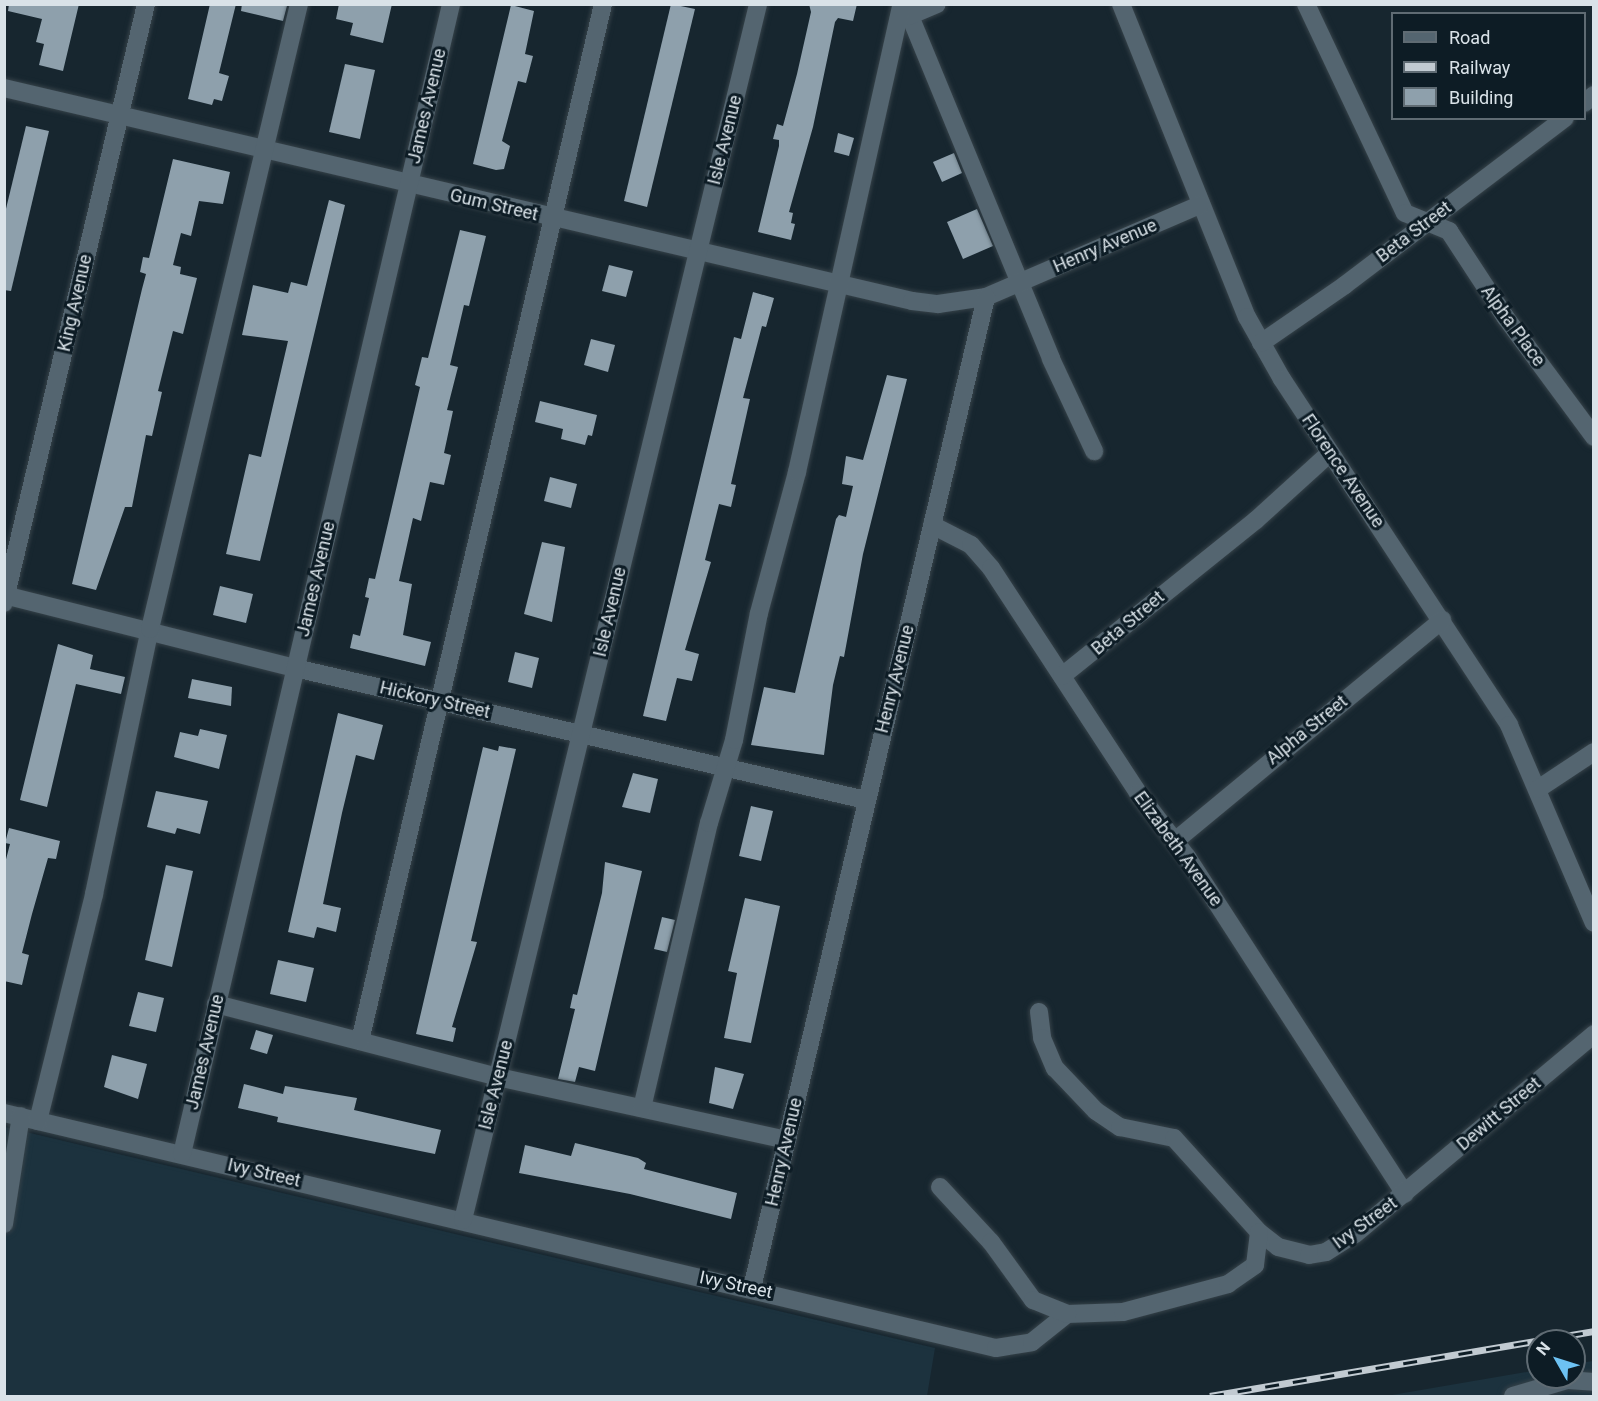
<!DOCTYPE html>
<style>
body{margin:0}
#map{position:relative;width:1598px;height:1401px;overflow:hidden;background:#17262f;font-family:Roboto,sans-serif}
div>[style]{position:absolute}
.built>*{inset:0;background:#1c323e}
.building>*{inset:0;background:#8ea0ac}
.roads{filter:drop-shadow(0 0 2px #364249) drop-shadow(0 0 2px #364249)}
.minor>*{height:18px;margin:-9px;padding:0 9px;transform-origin:9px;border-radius:9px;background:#546570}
.rail>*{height:7px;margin-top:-3.5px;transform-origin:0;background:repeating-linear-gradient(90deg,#0d1c25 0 14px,#c1cad1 0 28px);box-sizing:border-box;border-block:2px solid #c1cad1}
span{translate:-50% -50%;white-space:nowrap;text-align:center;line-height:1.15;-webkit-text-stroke:6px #0d1c25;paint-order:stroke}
.street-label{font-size:18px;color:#d9e2e8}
.frame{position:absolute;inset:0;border:6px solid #d9e2e8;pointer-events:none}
.legend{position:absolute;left:1391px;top:12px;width:195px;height:108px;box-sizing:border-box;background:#0d1c25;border:2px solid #5f6b73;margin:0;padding:8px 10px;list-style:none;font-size:18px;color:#d9e2e8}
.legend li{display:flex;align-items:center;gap:12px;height:30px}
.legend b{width:30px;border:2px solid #5f6b73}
.north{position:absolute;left:1526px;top:1329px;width:60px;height:60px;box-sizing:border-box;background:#0d1c25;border:2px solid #5f6b73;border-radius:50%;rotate:309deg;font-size:16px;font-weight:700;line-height:24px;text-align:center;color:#d9e2e8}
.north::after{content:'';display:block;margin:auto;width:21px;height:27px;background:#6dc2f3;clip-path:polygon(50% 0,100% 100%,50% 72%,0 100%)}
</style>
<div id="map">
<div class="built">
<div style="clip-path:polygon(5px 1127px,935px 1348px,927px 1396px,5px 1396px)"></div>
<div style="clip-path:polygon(1593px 1361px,1593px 1396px,1386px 1396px,1538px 1370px,1538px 1377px,1574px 1377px,1574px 1364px)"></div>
</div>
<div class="building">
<div style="clip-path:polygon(9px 4px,79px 4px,63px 71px,39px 65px,44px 44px,36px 42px,42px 19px,8px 11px)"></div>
<div style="clip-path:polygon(210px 4px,236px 4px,219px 73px,229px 76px,222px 101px,214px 99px,212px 105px,188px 99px)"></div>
<div style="clip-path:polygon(242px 4px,279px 4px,287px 6px,283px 21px,241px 11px)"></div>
<div style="clip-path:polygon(339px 4px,392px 4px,383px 43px,350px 35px,353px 23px,336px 19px)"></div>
<div style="clip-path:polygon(671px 4px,695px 9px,647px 207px,624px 201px)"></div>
<div style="clip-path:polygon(809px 4px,857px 4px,853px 21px,838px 18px,835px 22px,813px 127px,789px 212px,793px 213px,791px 223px,795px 224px,791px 240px,758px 232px,779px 146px,779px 140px,773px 139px,777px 124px,783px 126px,797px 74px,811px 12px)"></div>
<div style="clip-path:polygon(511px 5px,534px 11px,525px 54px,533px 56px,526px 83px,518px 81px,502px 141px,510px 146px,504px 169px,496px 170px,473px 164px)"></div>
<div style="clip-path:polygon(345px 64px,375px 70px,360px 139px,329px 132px)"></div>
<div style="clip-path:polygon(26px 126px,49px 131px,11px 291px,4px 290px,4px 217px)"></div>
<div style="clip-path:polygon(838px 133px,854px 138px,849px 156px,834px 152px)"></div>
<div style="clip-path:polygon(954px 153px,962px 173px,942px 182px,933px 162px)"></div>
<div style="clip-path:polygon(173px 159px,230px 172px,223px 204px,199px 201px,191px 236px,181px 233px,173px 265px,181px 267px,180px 274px,197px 278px,183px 334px,173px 331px,158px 391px,162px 392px,152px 436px,146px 435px,132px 507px,125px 507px,96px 590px,72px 584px,142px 289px,146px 274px,140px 272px,143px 257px,149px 258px)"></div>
<div style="clip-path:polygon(329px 200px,345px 205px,260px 561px,226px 554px,249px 454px,261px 457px,288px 341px,242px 335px,253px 285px,288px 293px,291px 282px,307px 286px)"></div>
<div style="clip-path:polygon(977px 209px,993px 246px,963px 259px,947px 222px)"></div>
<div style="clip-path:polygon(460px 230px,486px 236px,469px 306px,464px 305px,450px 365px,458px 367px,447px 410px,453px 411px,444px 453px,451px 455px,444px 485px,430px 482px,421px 521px,413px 518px,399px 581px,412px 584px,403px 635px,431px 642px,425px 666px,350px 648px,353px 634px,360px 636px,369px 598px,365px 597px,369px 578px,375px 579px,420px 387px,415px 385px,422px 357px,428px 358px)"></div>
<div style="clip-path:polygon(609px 265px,633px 271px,626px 297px,602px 291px)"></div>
<div style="clip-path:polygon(753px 292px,774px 298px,766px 327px,762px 326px,743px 398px,750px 399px,731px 484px,736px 485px,731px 507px,719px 504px,705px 560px,711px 562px,685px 650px,699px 654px,692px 681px,677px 678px,666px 721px,643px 716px,734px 337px,741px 339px)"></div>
<div style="clip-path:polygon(591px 339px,615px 345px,608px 372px,584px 365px)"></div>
<div style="clip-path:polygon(887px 375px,907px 379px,863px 554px,844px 657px,840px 656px,833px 685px,824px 755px,751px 745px,764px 687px,795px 693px,836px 519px,839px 515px,846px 517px,853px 486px,842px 484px,846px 456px,863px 460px)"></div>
<div style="clip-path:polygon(540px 401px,597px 415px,592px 436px,588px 435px,585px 445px,561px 439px,563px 429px,535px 422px)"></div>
<div style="clip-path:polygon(550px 477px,577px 484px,571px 508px,544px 501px)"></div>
<div style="clip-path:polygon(542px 542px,565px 547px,552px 622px,524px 614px)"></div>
<div style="clip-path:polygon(220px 586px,253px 594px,246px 623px,213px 615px)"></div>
<div style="clip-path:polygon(58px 644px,93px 655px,90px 669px,125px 677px,121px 694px,76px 684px,47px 807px,20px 800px)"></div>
<div style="clip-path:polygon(515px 652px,539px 658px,532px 688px,508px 682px)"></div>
<div style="clip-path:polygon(192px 679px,232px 687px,231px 706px,188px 698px)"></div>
<div style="clip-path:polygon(338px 713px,383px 725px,374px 760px,356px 755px,342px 813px,323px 904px,341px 908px,336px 932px,317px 927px,314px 938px,288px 932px)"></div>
<div style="clip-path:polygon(200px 729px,227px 735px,219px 769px,174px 757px,180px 732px,198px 736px)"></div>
<div style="clip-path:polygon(499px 746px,516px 749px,471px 941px,477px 942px,452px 1027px,456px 1028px,453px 1042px,416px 1034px,483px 747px,498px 751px)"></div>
<div style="clip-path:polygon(633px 773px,658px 779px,650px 813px,622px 807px)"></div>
<div style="clip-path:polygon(156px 791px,208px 801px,200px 834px,177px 828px,175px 834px,147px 827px)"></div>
<div style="clip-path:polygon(751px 806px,773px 811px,761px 861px,739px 856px)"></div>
<div style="clip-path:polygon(9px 828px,60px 841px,56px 859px,48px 858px,32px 914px,22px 953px,29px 955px,22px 985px,4px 981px,4px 867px,10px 844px,5px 843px)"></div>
<div style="clip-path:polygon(605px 862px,642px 871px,595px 1071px,579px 1067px,575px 1082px,558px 1079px,575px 1009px,570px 1008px,573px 994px,577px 995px,602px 893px)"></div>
<div style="clip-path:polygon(166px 865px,193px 871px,172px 967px,145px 960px)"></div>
<div style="clip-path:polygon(745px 898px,780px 906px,751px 1043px,724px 1038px,737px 973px,728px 971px)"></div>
<div style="clip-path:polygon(662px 917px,675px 920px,667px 952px,654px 949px)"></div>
<div style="clip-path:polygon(278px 960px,314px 968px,306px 1002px,270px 994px)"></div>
<div style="clip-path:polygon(138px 992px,164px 998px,156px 1032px,129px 1026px)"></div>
<div style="clip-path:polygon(256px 1030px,273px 1035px,267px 1054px,250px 1049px)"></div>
<div style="clip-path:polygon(112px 1055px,147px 1064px,138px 1099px,104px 1087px)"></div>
<div style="clip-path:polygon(715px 1067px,744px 1074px,733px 1109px,709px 1103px)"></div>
<div style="clip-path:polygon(244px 1084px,283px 1094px,285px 1086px,357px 1098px,354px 1110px,441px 1130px,435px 1154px,277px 1122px,278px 1117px,238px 1108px)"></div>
<div style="clip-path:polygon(575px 1143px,638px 1158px,646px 1163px,644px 1169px,737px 1193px,731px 1219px,630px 1194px,519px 1173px,525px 1145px,571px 1156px)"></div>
</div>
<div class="roads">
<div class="minor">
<div style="left:905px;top:4px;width:384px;rotate:67.6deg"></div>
<div style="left:1051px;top:359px;width:102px;rotate:64.9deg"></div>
<div style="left:1121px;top:4px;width:337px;rotate:68.1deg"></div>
<div style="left:1247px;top:317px;width:71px;rotate:60.6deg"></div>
<div style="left:1282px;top:379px;width:414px;rotate:56.7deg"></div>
<div style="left:1509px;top:725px;width:215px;rotate:66.8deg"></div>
<div style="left:1306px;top:4px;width:231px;rotate:64.7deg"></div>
<div style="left:1405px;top:213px;width:48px;rotate:22.2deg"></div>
<div style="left:1449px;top:231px;width:104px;rotate:56.8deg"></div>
<div style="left:1506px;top:318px;width:148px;rotate:53.5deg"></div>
<div style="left:909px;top:16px;width:30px;rotate:-23deg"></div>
<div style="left:4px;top:88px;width:933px;rotate:13.2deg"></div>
<div style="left:912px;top:301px;width:26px;rotate:7deg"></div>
<div style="left:938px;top:304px;width:49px;rotate:-8.3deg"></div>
<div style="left:986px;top:297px;width:233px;rotate:-23.3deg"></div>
<div style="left:1584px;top:103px;width:13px;rotate:-39deg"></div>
<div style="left:1261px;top:343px;width:102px;rotate:-34.6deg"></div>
<div style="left:1345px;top:285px;width:276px;rotate:-37.2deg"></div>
<div style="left:932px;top:525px;width:44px;rotate:27.1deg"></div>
<div style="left:971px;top:545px;width:30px;rotate:49deg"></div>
<div style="left:991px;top:568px;width:269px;rotate:56.8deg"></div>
<div style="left:1138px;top:793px;width:81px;rotate:52.6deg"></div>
<div style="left:1187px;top:857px;width:401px;rotate:57.1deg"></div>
<div style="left:4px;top:595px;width:300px;rotate:14.1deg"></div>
<div style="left:295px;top:668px;width:586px;rotate:13.02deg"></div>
<div style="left:4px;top:603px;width:616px;rotate:-76.66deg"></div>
<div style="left:1062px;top:676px;width:249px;rotate:-38.8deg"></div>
<div style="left:1256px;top:520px;width:100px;rotate:-42.2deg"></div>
<div style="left:1538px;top:789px;width:67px;rotate:-33.5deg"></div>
<div style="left:1175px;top:841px;width:347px;rotate:-39.6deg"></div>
<div style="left:216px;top:1004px;width:291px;rotate:14.5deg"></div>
<div style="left:498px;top:1077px;width:296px;rotate:12.3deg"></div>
<div style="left:1039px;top:1012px;width:26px;rotate:83deg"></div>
<div style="left:1042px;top:1038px;width:33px;rotate:67deg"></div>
<div style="left:1055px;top:1068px;width:59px;rotate:46.4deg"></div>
<div style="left:1096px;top:1111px;width:29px;rotate:34deg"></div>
<div style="left:1120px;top:1127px;width:55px;rotate:11.5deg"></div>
<div style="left:1174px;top:1138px;width:127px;rotate:47.9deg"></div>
<div style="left:1259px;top:1232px;width:24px;rotate:38deg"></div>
<div style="left:1278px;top:1247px;width:32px;rotate:14deg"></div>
<div style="left:1309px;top:1255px;width:17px;rotate:-10deg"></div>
<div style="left:1326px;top:1252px;width:34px;rotate:-32deg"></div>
<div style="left:1355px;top:1234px;width:312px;rotate:-39.9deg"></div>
<div style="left:360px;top:1041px;width:1065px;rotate:-76.81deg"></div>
<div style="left:642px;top:1108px;width:293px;rotate:-76.8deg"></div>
<div style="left:709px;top:823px;width:87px;rotate:-73.2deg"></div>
<div style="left:734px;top:740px;width:129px;rotate:-78.9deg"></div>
<div style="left:759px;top:613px;width:146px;rotate:-74.9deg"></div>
<div style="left:797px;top:472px;width:480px;rotate:-77.4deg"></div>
<div style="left:4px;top:1113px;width:1019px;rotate:13.33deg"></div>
<div style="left:996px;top:1348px;width:36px;rotate:-9deg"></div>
<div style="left:1032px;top:1342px;width:45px;rotate:-38.7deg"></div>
<div style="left:1067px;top:1314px;width:56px;rotate:-2deg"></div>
<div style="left:1123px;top:1312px;width:109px;rotate:-14.9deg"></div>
<div style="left:1228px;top:1284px;width:33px;rotate:-35deg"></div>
<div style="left:1255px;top:1265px;width:33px;rotate:-83deg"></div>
<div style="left:38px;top:1121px;width:234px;rotate:-76.1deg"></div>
<div style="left:94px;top:894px;width:271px;rotate:-78.1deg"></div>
<div style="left:150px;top:629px;width:643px;rotate:-76.59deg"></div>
<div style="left:182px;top:1154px;width:1181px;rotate:-76.83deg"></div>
<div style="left:940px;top:1187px;width:75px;rotate:47.2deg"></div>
<div style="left:991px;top:1242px;width:72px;rotate:54.1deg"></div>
<div style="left:1033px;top:1300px;width:37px;rotate:22deg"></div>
<div style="left:463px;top:1220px;width:1251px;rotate:-76.36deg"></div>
<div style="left:4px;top:1224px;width:109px;rotate:-81.1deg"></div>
<div style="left:752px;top:1288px;width:1018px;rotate:-76.71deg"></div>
<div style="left:1513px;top:1396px;width:56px;rotate:-16.5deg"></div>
<div style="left:1567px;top:1380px;width:27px;rotate:4deg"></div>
</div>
</div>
<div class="rail">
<div style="left:1210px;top:1396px;width:389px;rotate:-9.6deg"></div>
</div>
<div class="street-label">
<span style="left:427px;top:106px;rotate:-77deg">James Avenue</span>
<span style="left:725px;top:140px;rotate:-76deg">Isle Avenue</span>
<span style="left:494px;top:205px;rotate:13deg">Gum Street</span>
<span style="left:1414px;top:232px;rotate:-37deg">Beta Street</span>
<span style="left:1105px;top:246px;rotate:-23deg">Henry Avenue</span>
<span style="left:75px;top:303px;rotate:-77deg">King Avenue</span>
<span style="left:1513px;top:326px;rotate:54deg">Alpha Place</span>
<span style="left:1343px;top:471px;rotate:56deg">Florence Avenue</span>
<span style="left:316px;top:579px;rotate:-77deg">James Avenue</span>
<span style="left:610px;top:612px;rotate:-77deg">Isle Avenue</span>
<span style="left:1128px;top:623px;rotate:-40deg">Beta Street</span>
<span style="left:895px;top:679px;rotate:-76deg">Henry Avenue</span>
<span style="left:435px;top:700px;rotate:13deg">Hickory Street</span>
<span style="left:1307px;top:730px;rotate:-39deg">Alpha Street</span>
<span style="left:1178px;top:849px;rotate:54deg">Elizabeth Avenue</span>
<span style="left:205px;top:1052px;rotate:-77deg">James Avenue</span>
<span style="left:496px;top:1085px;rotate:-76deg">Isle Avenue</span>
<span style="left:1499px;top:1114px;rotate:-40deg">Dewitt Street</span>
<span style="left:784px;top:1152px;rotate:-77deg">Henry Avenue</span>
<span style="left:264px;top:1173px;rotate:13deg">Ivy Street</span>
<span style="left:1365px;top:1223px;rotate:-36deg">Ivy Street</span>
<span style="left:736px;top:1285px;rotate:12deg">Ivy Street</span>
</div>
<div class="frame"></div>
<ul class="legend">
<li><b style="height:8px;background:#546570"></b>Road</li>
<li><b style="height:8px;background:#c1cad1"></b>Railway</li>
<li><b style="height:16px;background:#8ea0ac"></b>Building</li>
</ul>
<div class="north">N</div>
</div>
